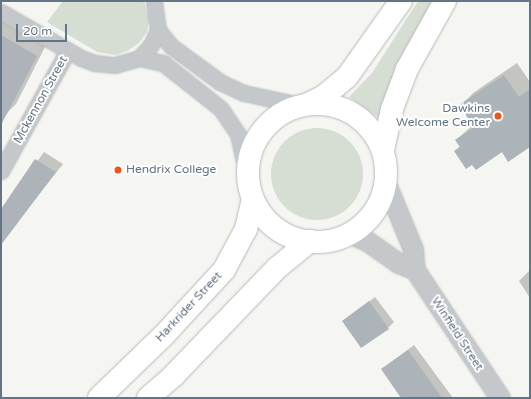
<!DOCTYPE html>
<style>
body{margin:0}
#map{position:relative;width:531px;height:399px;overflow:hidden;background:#f5f5f1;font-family:"Varela Round",sans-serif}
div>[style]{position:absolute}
.green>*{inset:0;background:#d6ddd2}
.round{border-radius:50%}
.shadow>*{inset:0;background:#0003}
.building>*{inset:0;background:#acb3b9}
.roads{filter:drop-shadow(0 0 1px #b5b9bd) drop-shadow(0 0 1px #b5b9bd)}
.minor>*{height:15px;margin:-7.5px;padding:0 7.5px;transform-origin:7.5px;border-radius:7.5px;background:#c5c8cb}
.tertiary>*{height:19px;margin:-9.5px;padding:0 9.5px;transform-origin:9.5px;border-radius:9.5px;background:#c5c8cb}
.primary>*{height:22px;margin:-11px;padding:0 11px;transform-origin:11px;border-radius:11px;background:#fff}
.primary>.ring{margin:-11px;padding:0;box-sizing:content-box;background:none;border:22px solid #fff;border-radius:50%}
.dots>*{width:11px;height:11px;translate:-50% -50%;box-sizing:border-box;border:2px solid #fff;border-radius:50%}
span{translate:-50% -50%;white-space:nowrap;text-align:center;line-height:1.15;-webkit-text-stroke:4px #fff;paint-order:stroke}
.street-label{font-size:12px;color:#637484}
.poi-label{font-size:12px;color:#637484}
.right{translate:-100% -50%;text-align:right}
.left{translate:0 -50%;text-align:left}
.frame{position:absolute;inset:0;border:2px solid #637484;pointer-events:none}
.scale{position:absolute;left:16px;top:24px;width:51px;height:18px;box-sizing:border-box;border:2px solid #637484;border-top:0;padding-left:5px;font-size:12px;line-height:14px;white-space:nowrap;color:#637484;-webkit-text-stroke:3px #fff;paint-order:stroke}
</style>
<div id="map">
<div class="green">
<div style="clip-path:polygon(63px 1px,144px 1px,149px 20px,147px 32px,139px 43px,127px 51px,116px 55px,97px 52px,47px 22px)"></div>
<div style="clip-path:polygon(418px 1px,434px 1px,379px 118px,349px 97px,372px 73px)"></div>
<div class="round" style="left:271px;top:128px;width:92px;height:92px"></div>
</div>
<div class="shadow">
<div style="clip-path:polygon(1px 19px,46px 45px,16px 104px,6px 114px,1px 112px)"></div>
<div style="clip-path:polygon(517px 63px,530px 82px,530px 146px,502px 151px,455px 151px,460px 146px,456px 140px,473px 125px,461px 106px,473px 93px)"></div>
<div style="clip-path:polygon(44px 152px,63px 164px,1px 242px,1px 211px)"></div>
<div style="clip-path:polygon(530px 270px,530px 298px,519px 281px)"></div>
<div style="clip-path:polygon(375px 297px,394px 322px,388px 328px,343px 321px)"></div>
<div style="clip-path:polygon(414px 345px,453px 398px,403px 398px,382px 369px)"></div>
</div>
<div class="building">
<div style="clip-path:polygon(1px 35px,37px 56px,1px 125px)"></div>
<div style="clip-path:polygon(504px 75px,519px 97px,530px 89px,530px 147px,508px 162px,502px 152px,476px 170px,472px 165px,466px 169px,454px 151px,460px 147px,455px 140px,474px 127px,459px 105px)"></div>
<div style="clip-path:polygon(35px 159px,56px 172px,1px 245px,1px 209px)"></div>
<div style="clip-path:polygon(369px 301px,389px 329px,361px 348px,342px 321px)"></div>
<div style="clip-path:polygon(408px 350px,442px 398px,401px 398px,381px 369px)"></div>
</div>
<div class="roads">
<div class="minor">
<div style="left:1px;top:12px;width:92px;rotate:29.9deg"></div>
<div style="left:81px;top:58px;width:15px;rotate:20deg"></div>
<div style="left:95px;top:63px;width:20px;rotate:6deg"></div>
<div style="left:115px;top:65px;width:25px;rotate:-16deg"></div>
<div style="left:139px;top:58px;width:18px;rotate:-47deg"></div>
<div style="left:151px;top:45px;width:17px;rotate:-65deg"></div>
<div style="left:158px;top:30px;width:29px;rotate:-98deg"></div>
<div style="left:158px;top:30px;width:21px;rotate:51deg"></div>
<div style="left:171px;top:46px;width:61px;rotate:36.3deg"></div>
<div style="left:220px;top:82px;width:26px;rotate:25deg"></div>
<div style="left:244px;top:93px;width:56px;rotate:12.3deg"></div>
<div style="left:139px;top:58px;width:25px;rotate:12deg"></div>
<div style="left:163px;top:63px;width:74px;rotate:38.4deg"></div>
<div style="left:221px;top:109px;width:30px;rotate:56deg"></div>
<div style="left:238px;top:134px;width:47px;rotate:77.7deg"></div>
<div style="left:1px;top:171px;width:138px;rotate:-61deg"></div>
</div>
<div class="tertiary">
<div style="left:387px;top:186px;width:68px;rotate:67.6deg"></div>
<div style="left:413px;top:249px;width:21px;rotate:85deg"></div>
<div style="left:415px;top:270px;width:154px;rotate:56.4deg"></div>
<div style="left:351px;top:234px;width:17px;rotate:24deg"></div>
<div style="left:367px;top:241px;width:39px;rotate:35deg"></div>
<div style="left:399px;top:263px;width:17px;rotate:24deg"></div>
</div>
<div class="primary">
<div style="left:310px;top:103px;width:14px;rotate:-25deg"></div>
<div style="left:323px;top:97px;width:31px;rotate:-40deg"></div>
<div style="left:347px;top:77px;width:93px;rotate:-54.6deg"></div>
<div class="ring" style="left:248px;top:104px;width:116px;height:116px"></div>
<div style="left:383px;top:150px;width:42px;rotate:-77.6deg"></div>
<div style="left:392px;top:109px;width:43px;rotate:-69.4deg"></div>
<div style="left:407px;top:69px;width:78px;rotate:-60.8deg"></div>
<div style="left:99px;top:398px;width:92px;rotate:-44.1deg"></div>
<div style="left:165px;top:334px;width:87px;rotate:-47.3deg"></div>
<div style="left:224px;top:270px;width:47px;rotate:-61.8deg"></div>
<div style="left:246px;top:229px;width:31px;rotate:-77deg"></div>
<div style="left:148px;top:398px;width:35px;rotate:-41deg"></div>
<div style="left:174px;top:375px;width:149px;rotate:-46.1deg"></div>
<div style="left:277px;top:268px;width:43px;rotate:-39.3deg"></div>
</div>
</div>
<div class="dots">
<div style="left:498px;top:116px;background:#eb551c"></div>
<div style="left:118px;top:170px;background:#eb551c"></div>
</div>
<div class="street-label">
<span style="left:41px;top:100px;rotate:-61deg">Mckennon Street</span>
<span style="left:189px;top:307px;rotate:-47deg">Harkrider Street</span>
<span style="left:457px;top:334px;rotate:57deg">Winfield Street</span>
</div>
<div class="poi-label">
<span class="right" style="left:490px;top:116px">Dawkins<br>Welcome Center</span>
<span class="left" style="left:126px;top:170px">Hendrix College</span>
</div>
<div class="frame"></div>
<div class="scale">20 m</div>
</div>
